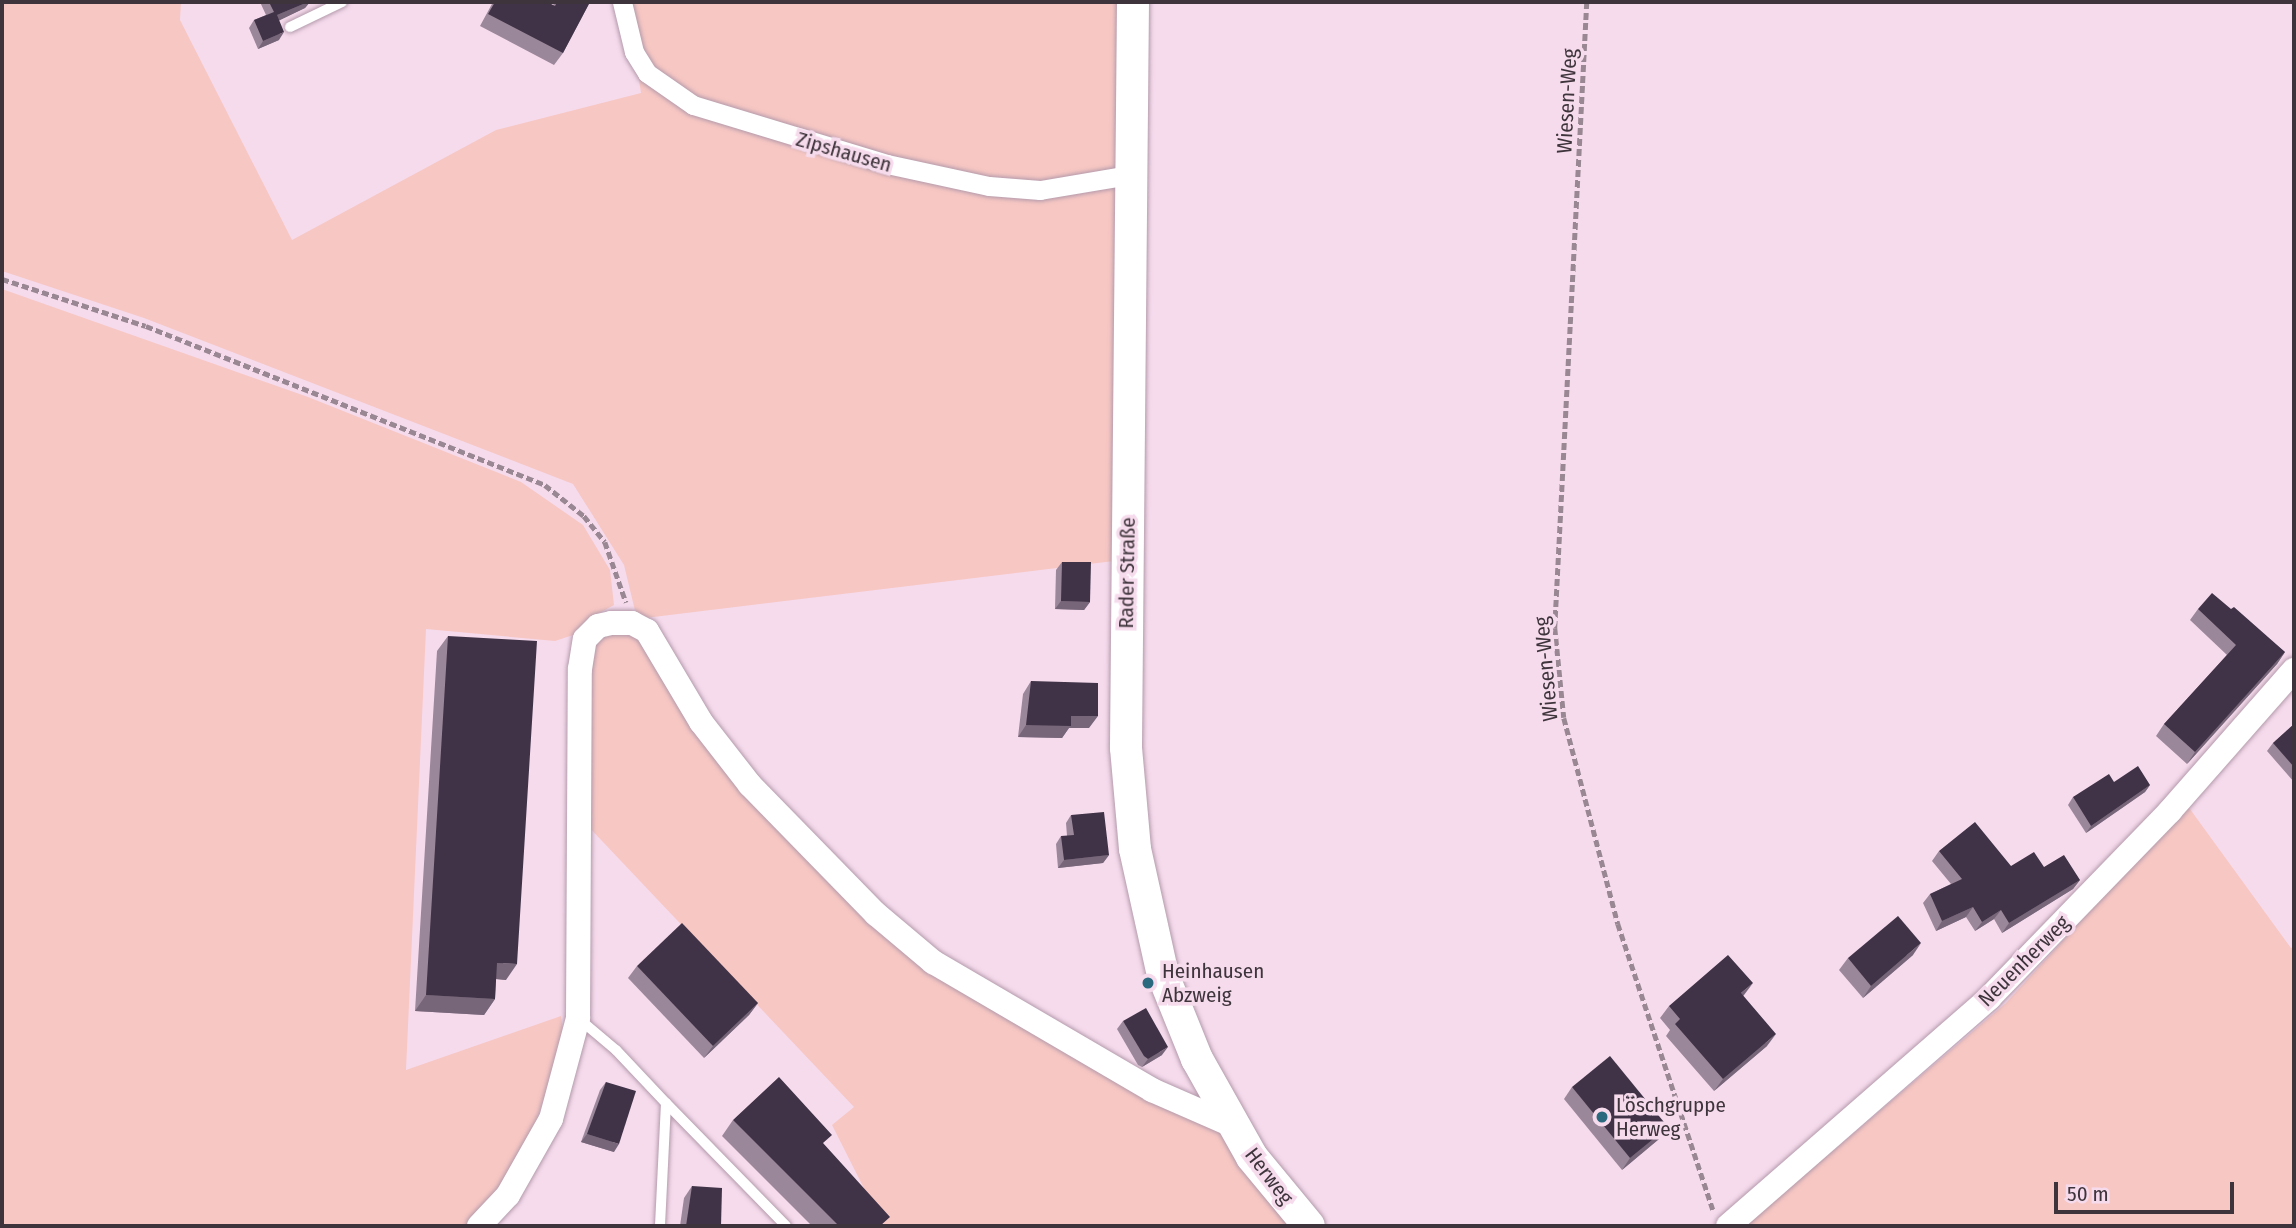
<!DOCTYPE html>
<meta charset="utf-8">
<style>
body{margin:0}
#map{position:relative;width:2296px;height:1228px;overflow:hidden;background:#f6dbed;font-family:"Fira Sans Condensed",sans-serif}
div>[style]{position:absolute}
.green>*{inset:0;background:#f7c7c3}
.path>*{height:4.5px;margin-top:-2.25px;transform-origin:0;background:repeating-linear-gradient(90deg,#998793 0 7px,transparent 0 10.5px)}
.roads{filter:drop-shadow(0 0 2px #b39aab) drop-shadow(0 0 2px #b39aab)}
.service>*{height:10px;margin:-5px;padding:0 5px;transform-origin:5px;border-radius:5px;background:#fff}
.minor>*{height:19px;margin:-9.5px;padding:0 9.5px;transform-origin:9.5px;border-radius:9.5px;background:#fff}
.tertiary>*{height:24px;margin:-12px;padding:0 12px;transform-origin:12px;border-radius:12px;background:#fff}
.primary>*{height:32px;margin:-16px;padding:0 16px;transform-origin:16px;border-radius:16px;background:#fff}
.wall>*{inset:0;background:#9b879a}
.shaded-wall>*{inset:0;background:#776579}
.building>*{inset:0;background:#403347}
.dots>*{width:19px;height:19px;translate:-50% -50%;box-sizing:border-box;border:4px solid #f6dbed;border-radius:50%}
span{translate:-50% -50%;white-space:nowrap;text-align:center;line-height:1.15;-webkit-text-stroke:7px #f6dbed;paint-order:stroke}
.street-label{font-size:21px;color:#3e343b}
.poi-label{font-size:21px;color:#3e343b}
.left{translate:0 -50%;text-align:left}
.frame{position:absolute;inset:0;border:4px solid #3e343b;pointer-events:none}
.scale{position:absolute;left:2054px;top:1182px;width:180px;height:32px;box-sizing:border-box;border:4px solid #3e343b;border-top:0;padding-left:9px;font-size:21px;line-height:24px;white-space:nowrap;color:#3e343b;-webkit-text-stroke:5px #f6dbed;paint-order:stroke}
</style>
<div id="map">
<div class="green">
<div style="clip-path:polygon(2px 2px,181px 2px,180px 20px,292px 240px,496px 130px,641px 93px,627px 2px,1129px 2px,1122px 560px,637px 619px,624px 565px,573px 484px,144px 318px,2px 271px)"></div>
<div style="clip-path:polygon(2px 289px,308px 397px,521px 482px,583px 525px,610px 570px,614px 605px,592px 617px,579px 633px,555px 641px,426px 629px,406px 1070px,561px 1016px,564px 1039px,525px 1155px,471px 1226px,2px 1226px)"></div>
<div style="clip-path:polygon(633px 628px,874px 916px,1231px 1132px,1304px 1226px,883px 1226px,832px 1125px,854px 1107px,585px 823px,587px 640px)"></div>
<div style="clip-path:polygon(2187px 805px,2291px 948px,2294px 947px,2294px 1226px,1745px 1226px,2006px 1003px)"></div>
</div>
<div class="path">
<div style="left:1587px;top:2px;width:627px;rotate:92.93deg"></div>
<div style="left:1555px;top:628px;width:90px;rotate:84.3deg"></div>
<div style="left:1564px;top:718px;width:213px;rotate:75.3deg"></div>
<div style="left:1618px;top:924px;width:301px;rotate:71.6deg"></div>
<div style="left:2px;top:279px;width:151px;rotate:18.1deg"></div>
<div style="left:146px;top:326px;width:430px;rotate:21.7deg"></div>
<div style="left:545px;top:485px;width:50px;rotate:38.5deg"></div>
<div style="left:584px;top:516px;width:33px;rotate:51deg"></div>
<div style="left:605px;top:542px;width:64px;rotate:70.7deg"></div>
</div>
<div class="roads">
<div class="service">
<div style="left:290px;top:27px;width:58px;rotate:-25.7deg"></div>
<div style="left:578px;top:1018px;width:50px;rotate:40.1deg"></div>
<div style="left:616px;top:1050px;width:73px;rotate:46.7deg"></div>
<div style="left:666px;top:1103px;width:123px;rotate:92.8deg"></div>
<div style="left:666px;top:1103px;width:172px;rotate:45.7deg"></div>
</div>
<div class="minor">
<div style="left:622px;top:2px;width:51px;rotate:76.5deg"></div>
<div style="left:634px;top:52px;width:25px;rotate:58deg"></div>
<div style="left:647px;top:73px;width:56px;rotate:34.8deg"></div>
<div style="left:693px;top:105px;width:203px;rotate:16.9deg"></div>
<div style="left:887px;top:164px;width:104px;rotate:12.2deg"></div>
<div style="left:989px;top:186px;width:51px;rotate:4.5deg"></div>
<div style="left:1040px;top:190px;width:91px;rotate:-9.5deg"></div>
</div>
<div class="tertiary">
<div style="left:479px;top:1226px;width:42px;rotate:-46.9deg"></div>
<div style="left:508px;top:1195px;width:87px;rotate:-60.5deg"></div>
<div style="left:551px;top:1119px;width:105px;rotate:-75deg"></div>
<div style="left:578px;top:1018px;width:349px;rotate:-89.7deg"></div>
<div style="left:580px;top:669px;width:30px;rotate:-81deg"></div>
<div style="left:585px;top:639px;width:18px;rotate:-45deg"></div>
<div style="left:598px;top:626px;width:13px;rotate:-13deg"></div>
<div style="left:611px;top:623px;width:21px"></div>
<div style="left:632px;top:623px;width:17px;rotate:28deg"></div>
<div style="left:647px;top:631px;width:106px;rotate:59.3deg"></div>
<div style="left:701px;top:722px;width:80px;rotate:52.1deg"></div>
<div style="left:750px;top:785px;width:180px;rotate:45.7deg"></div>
<div style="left:876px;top:914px;width:75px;rotate:40.1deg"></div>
<div style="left:933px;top:962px;width:254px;rotate:30.3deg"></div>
<div style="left:1152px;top:1090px;width:87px;rotate:23.6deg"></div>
<div style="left:1728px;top:1226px;width:347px;rotate:-41.1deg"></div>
<div style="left:1989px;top:998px;width:260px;rotate:-45.9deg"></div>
<div style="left:2170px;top:811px;width:188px;rotate:-48.7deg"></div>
</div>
<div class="primary">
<div style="left:1133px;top:2px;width:746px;rotate:90.54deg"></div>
<div style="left:1126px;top:748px;width:101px;rotate:84.9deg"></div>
<div style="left:1135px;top:849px;width:129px;rotate:77.5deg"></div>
<div style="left:1163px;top:975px;width:91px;rotate:68deg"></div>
<div style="left:1197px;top:1059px;width:112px;rotate:60.7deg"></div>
<div style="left:1252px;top:1157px;width:89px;rotate:50.4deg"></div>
</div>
</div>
<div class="wall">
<div style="clip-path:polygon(260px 2px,310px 2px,305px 8px,279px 20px,279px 40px,258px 49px,249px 28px,254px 20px,266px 15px)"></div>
<div style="clip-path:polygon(493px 2px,547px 2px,553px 5px,555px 2px,590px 2px,563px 53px,554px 65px,480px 26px)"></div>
<div style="clip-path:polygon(1062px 562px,1090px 602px,1084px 610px,1055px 609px,1056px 570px)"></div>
<div style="clip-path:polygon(2198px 609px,2231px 609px,2285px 652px,2277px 664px,2187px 764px,2156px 736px,2164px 724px,2227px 655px,2190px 620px)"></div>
<div style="clip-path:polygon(448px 636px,506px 980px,496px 979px,495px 999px,484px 1015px,415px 1011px,437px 651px)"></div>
<div style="clip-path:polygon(1031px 681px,1089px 728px,1069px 728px,1062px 738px,1018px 737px,1023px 694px)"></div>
<div style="clip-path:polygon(2294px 724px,2294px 782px,2267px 751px,2273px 743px)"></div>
<div style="clip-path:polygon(2114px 782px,2150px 785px,2145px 792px,2086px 833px,2068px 805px,2073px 797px)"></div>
<div style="clip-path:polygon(1071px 815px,1109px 855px,1103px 863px,1058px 868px,1056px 844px,1061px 836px,1067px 836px,1066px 823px)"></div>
<div style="clip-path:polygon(1939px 851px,2011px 866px,2044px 867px,2080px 880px,2073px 889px,2002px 933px,1994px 919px,1975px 931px,1966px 917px,1936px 931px,1923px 903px,1930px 894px,1951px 884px,1932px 861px)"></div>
<div style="clip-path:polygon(1913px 955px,1863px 998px,1839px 970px,1848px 958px)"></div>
<div style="clip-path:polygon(637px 966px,758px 1003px,749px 1015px,704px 1058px,628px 978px)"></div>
<div style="clip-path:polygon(1744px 995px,1743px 996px,1767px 1046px,1714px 1091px,1666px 1036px,1670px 1030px,1660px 1018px,1669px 1006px)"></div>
<div style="clip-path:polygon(1123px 1021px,1162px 1055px,1142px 1067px,1138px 1065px,1117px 1029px)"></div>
<div style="clip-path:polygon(606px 1082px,614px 1152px,581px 1142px,600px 1090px)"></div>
<div style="clip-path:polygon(1572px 1087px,1659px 1139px,1622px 1170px,1564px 1099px)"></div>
<div style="clip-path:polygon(733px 1120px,825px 1146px,884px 1226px,812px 1226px,722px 1136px)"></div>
<div style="clip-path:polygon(692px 1186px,721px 1226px,680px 1226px,684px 1198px)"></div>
</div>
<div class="shaded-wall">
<div style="clip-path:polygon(308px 2px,310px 2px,305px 8px,272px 24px,277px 15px)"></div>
<div style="clip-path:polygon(284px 32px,279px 40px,258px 49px,263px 41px)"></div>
<div style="clip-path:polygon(1061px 601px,1090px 602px,1084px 610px,1055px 609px)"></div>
<div style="clip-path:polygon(2285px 652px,2277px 664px,2187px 764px,2195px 752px)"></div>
<div style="clip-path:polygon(1071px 716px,1098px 716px,1089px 728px,1069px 728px,1062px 738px,1018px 737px,1026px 725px)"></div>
<div style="clip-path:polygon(2150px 785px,2145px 792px,2086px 833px,2091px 826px)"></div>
<div style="clip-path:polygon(1109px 855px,1103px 863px,1058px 868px,1064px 860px)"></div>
<div style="clip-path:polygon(2080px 880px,2073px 889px,2002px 933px,2009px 923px)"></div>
<div style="clip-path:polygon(1973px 907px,1966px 917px,1936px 931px,1942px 921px)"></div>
<div style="clip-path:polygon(2001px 910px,1994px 919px,1975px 931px,1982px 922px)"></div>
<div style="clip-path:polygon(1921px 943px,1913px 955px,1863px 998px,1871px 986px)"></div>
<div style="clip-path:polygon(497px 963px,517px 964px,506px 980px,486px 978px)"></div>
<div style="clip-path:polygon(1753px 983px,1744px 995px,1732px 1005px,1741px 993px)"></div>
<div style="clip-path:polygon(426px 995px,495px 999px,484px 1015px,415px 1011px)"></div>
<div style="clip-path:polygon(758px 1003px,749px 1015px,704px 1058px,713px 1046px)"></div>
<div style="clip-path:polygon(1776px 1034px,1767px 1046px,1714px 1091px,1723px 1079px)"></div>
<div style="clip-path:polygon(1168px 1047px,1162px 1055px,1142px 1067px,1148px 1059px)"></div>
<div style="clip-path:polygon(1668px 1127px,1659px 1139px,1622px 1170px,1630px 1158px)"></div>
<div style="clip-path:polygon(587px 1134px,619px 1144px,614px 1152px,581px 1142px)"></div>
</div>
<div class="building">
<div style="clip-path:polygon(269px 2px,308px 2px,277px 15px,284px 32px,263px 41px,254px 20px,274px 12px)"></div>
<div style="clip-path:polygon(495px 2px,547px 2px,555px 6px,557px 2px,590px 2px,563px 53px,488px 14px)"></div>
<div style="clip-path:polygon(1062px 562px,1091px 562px,1090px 602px,1061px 601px)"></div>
<div style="clip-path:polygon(2212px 593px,2231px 609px,2234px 607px,2285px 652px,2195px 752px,2164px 724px,2236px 645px,2198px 609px)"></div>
<div style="clip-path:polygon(448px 636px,537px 641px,517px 964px,497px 963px,495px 999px,426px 995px)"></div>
<div style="clip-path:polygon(1031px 681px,1098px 683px,1098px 716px,1071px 716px,1071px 726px,1026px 725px)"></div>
<div style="clip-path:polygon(2294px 724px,2294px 767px,2273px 743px)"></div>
<div style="clip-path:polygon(2138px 766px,2150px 785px,2091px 826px,2073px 797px,2109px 774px,2114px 782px)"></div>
<div style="clip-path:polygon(1104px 812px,1109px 855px,1064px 860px,1061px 836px,1074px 835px,1071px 815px)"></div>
<div style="clip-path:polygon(1975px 822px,2011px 866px,2034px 852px,2044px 867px,2064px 855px,2080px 880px,2009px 923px,2001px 910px,1982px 922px,1973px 907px,1942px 921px,1930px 894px,1962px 879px,1939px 851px)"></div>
<div style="clip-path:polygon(1898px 916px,1921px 943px,1871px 986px,1848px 958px)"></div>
<div style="clip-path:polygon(682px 923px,758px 1003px,713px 1046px,637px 966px)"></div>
<div style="clip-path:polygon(1728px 955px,1753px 983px,1741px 993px,1776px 1034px,1723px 1079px,1675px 1024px,1680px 1019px,1669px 1006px)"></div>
<div style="clip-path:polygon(1146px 1008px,1168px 1047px,1148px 1059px,1144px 1056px,1123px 1021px)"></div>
<div style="clip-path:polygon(1610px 1056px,1668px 1127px,1630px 1158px,1572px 1087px)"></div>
<div style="clip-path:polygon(779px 1077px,832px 1135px,823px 1143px,890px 1217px,880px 1226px,839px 1226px,733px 1120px)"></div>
<div style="clip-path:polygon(606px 1082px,636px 1091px,619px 1144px,587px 1134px)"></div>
<div style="clip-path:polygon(692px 1186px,722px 1188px,721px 1226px,686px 1226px)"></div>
</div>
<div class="dots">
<div style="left:1148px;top:983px;background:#2a697e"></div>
<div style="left:1602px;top:1117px;background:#2a697e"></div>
</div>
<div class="street-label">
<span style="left:1567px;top:101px;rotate:-87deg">Wiesen-Weg</span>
<span style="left:844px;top:152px;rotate:16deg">Zipshausen</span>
<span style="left:1127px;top:573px;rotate:-89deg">Rader Straße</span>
<span style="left:1546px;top:669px;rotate:-95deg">Wiesen-Weg</span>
<span style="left:2024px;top:961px;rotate:-45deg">Neuenherweg</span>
<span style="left:1269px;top:1176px;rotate:53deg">Herweg</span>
</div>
<div class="poi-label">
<span class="left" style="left:1162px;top:983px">Heinhausen<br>Abzweig</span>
<span class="left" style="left:1616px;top:1117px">Löschgruppe<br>Herweg</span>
</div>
<div class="frame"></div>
<div class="scale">50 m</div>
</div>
